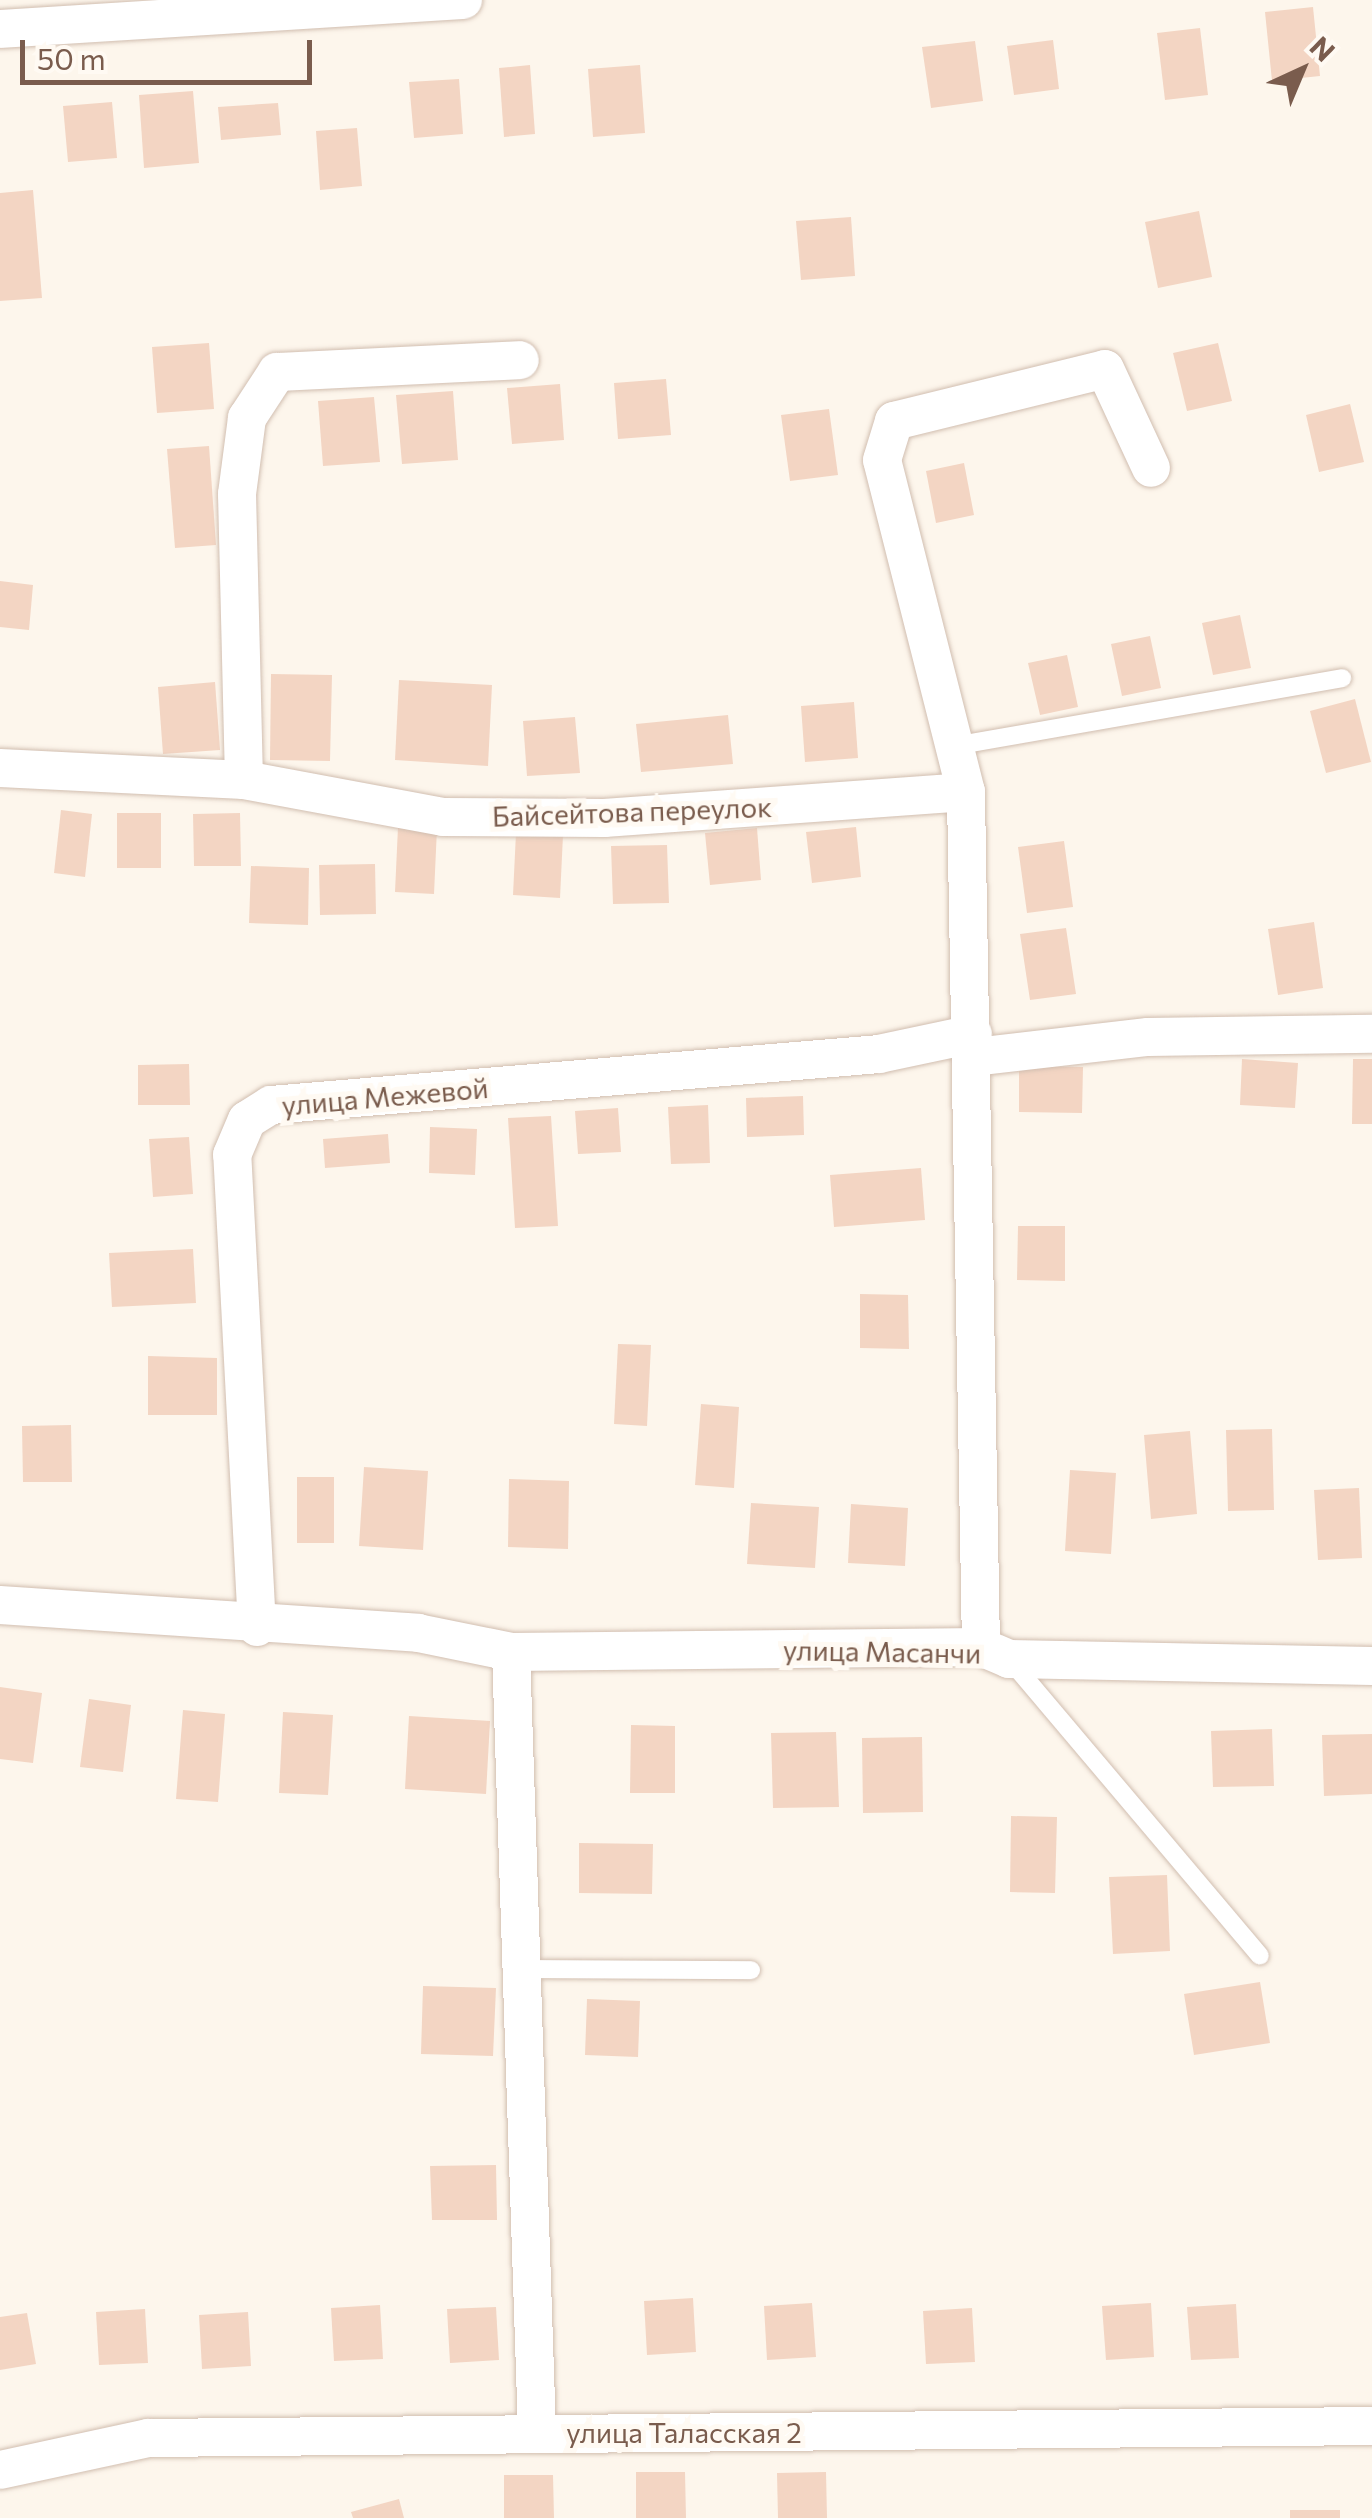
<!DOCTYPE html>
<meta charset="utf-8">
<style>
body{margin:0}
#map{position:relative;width:1372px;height:2518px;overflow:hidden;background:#fdf6ec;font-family:Commissioner,sans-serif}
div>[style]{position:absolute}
.building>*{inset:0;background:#f3d5c3}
.roads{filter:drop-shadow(0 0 2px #d1beb0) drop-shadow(0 0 2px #d1beb0)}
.lane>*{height:18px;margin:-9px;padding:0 9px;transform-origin:9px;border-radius:9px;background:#fff}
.street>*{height:38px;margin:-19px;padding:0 19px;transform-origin:19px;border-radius:19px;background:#fff}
span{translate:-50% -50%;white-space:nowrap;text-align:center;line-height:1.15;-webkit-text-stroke:10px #fffaf3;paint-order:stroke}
.street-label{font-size:28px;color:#7a5c4d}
.north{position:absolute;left:1252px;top:20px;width:100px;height:100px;-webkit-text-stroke:8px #fffaf3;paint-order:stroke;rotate:44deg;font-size:28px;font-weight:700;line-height:40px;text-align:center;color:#7a5c4d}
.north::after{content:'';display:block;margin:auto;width:35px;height:45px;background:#7a5c4d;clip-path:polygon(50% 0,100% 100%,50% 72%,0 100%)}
.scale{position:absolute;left:20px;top:40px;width:292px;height:45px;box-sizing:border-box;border:5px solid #7a5c4d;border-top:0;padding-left:12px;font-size:30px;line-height:35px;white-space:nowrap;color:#7a5c4d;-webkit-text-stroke:8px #fffaf3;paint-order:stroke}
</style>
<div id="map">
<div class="building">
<div style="clip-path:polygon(1313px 7px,1320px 76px,1272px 81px,1265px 12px)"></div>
<div style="clip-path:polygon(1200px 28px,1208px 95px,1165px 100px,1157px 33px)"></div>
<div style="clip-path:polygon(1053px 40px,1059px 89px,1014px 95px,1007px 46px)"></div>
<div style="clip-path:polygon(975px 41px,983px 101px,931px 108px,922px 47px)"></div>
<div style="clip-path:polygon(530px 65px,535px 134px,504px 137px,499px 68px)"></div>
<div style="clip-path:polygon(640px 65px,645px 133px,593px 137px,588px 69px)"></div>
<div style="clip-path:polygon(459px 79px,463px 134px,414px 138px,409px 82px)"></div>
<div style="clip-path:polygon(193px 91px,199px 163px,144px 168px,139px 95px)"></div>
<div style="clip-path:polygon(112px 102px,117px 158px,68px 162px,63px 106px)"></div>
<div style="clip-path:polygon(278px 103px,281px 135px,221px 140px,218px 107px)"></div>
<div style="clip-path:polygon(357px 128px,362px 186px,320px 190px,316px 131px)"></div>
<div style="clip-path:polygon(33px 190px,42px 298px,0 301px,0 193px)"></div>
<div style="clip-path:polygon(1199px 211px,1212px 277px,1158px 288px,1145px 222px)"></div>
<div style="clip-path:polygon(851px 217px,855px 276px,801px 280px,796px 221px)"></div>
<div style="clip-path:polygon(209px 343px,214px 409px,157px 413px,152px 347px)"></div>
<div style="clip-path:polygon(1218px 343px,1232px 401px,1187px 411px,1173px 353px)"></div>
<div style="clip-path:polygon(666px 379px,671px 435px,618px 439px,614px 383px)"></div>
<div style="clip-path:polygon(560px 384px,564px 440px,512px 444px,507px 388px)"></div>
<div style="clip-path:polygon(453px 391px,458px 460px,402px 464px,396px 395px)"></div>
<div style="clip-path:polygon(374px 397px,380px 462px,323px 466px,318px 401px)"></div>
<div style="clip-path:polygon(1350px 404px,1364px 462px,1319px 472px,1306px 415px)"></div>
<div style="clip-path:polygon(829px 409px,838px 475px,790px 481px,781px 415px)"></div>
<div style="clip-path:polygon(209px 446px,216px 545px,175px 548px,167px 449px)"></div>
<div style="clip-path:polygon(964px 463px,974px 515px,936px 523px,926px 471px)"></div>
<div style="clip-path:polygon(0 581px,33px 585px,29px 630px,0 627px)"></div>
<div style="clip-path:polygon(1240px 615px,1251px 668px,1213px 675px,1202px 623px)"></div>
<div style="clip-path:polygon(1150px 636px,1161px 688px,1122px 696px,1111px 644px)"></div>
<div style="clip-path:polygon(1067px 655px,1078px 707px,1040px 715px,1028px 663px)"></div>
<div style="clip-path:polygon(271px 674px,332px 675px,330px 761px,270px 760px)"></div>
<div style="clip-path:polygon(399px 680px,492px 685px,488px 766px,395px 760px)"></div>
<div style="clip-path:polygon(215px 682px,220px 750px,163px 754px,158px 687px)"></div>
<div style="clip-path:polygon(1355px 699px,1371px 762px,1326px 773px,1310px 711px)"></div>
<div style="clip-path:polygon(854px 702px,858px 758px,805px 762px,801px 706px)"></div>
<div style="clip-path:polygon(728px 715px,733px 764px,641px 772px,636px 724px)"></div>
<div style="clip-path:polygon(575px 717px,580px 773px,527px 776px,523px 721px)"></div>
<div style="clip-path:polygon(61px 810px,92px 814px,85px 877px,54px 873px)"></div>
<div style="clip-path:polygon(117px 813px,161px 813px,161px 868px,117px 868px)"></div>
<div style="clip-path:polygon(240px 813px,241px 866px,194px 866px,193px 814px)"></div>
<div style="clip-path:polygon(398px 827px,437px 828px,434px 894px,395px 892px)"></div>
<div style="clip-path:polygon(856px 827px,861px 877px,812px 883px,806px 832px)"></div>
<div style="clip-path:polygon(757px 828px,761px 880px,710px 885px,705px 833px)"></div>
<div style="clip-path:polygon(516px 833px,563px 835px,560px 898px,513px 895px)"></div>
<div style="clip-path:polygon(1064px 841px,1073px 907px,1027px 913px,1018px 847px)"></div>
<div style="clip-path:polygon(667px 845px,669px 903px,613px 904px,611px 846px)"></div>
<div style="clip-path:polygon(375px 864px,376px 914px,320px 915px,319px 865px)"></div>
<div style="clip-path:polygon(251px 866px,309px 868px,308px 925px,249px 923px)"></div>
<div style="clip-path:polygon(1314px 922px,1323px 988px,1278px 995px,1268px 929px)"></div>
<div style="clip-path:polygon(1066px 928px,1076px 994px,1030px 1000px,1020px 934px)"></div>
<div style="clip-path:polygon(1242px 1059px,1298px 1063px,1295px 1108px,1240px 1105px)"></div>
<div style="clip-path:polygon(1353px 1059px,1372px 1059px,1372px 1124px,1352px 1124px)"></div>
<div style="clip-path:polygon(189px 1064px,190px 1105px,138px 1105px,138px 1065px)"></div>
<div style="clip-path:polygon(1019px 1066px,1083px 1067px,1082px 1113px,1019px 1112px)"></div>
<div style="clip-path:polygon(803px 1096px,804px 1135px,747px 1137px,746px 1098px)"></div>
<div style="clip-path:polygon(708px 1105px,710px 1163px,671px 1164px,668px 1107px)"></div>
<div style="clip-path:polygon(618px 1108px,621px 1152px,578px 1154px,575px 1111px)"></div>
<div style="clip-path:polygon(551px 1116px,558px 1226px,515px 1228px,508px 1118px)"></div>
<div style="clip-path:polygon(430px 1127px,477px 1129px,475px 1175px,429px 1173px)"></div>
<div style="clip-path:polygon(388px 1134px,390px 1163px,325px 1168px,323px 1139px)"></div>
<div style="clip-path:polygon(189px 1137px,193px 1194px,153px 1197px,149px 1139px)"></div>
<div style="clip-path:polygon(921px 1168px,925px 1220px,834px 1227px,830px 1175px)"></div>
<div style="clip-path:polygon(1018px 1226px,1065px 1226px,1065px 1281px,1017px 1280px)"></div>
<div style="clip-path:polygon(193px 1249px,196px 1303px,112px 1307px,109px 1253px)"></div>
<div style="clip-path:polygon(860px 1294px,908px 1295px,909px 1349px,860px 1348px)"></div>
<div style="clip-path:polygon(618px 1344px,651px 1345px,647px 1426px,614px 1424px)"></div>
<div style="clip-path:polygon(148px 1356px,217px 1358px,217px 1415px,148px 1415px)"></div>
<div style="clip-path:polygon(701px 1404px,739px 1407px,734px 1488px,695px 1485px)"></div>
<div style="clip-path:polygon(71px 1425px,72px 1482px,23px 1482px,22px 1426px)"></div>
<div style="clip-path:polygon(1272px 1429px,1274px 1510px,1228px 1511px,1226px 1430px)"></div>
<div style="clip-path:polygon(1190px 1431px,1197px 1514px,1151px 1519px,1144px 1435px)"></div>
<div style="clip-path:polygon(364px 1467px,428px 1471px,423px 1550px,359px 1546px)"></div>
<div style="clip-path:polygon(1070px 1470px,1116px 1473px,1111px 1554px,1065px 1551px)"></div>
<div style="clip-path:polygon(297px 1477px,334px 1477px,334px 1543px,297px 1543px)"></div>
<div style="clip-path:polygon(509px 1479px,569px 1481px,568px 1549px,508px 1547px)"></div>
<div style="clip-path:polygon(1359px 1488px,1362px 1558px,1318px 1560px,1314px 1490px)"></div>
<div style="clip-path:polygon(751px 1503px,819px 1507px,815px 1568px,747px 1564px)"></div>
<div style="clip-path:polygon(851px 1504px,908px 1508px,905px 1566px,848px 1563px)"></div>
<div style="clip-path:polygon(0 1687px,42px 1693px,33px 1763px,0 1759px)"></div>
<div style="clip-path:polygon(89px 1699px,131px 1705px,123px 1772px,80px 1767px)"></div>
<div style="clip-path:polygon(183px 1710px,225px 1714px,218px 1802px,176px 1799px)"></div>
<div style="clip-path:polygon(283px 1712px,333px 1715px,328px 1795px,279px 1793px)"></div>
<div style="clip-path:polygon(409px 1716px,490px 1721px,486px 1794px,405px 1789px)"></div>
<div style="clip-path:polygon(631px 1725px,675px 1726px,675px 1793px,630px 1793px)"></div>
<div style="clip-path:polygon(1272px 1729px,1274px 1786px,1213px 1787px,1211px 1731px)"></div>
<div style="clip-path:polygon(836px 1732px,839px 1807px,773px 1808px,771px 1733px)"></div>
<div style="clip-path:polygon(1372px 1734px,1372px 1794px,1324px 1796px,1322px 1735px)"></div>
<div style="clip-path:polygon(922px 1737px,923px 1812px,863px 1813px,862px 1738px)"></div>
<div style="clip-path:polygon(1011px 1816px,1057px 1817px,1055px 1893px,1010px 1892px)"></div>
<div style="clip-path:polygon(579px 1843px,653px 1844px,652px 1894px,579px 1893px)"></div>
<div style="clip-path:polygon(1167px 1875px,1170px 1951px,1113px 1954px,1109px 1877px)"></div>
<div style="clip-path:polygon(1260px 1982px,1270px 2043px,1194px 2055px,1184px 1994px)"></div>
<div style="clip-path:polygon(423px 1986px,496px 1988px,493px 2056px,421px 2054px)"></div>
<div style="clip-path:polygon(587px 1999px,640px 2001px,638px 2057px,585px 2055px)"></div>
<div style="clip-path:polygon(496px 2165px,497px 2220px,432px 2220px,430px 2166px)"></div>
<div style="clip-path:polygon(693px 2298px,696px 2352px,647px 2355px,644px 2301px)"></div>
<div style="clip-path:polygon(812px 2303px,816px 2357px,767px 2360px,764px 2306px)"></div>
<div style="clip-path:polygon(1151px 2303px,1154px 2357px,1106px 2360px,1102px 2306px)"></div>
<div style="clip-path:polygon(1236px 2304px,1239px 2358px,1191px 2360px,1187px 2307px)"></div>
<div style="clip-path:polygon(380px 2305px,383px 2359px,334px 2361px,331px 2308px)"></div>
<div style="clip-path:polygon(496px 2307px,499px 2360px,450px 2363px,447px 2309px)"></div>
<div style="clip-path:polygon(972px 2308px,975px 2362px,926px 2364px,923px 2311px)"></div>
<div style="clip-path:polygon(145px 2309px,148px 2363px,99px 2365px,96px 2312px)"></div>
<div style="clip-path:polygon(248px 2312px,251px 2366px,202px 2369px,199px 2315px)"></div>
<div style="clip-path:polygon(27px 2313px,36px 2364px,0 2370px,0 2317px)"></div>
<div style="clip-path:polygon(636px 2472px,685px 2472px,686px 2518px,636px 2518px)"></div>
<div style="clip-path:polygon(826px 2472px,827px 2518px,778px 2518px,777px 2473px)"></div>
<div style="clip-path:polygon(504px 2475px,553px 2475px,554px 2518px,504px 2518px)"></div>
<div style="clip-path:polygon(399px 2499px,404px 2518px,353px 2518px,351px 2512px)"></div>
<div style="clip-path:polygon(1290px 2510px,1340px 2510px,1340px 2518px,1290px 2518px)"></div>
</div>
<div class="roads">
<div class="lane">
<div style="left:959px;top:745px;width:389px;rotate:-9.9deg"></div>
<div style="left:1010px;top:1660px;width:387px;rotate:49.8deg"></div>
<div style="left:527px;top:1969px;width:224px;rotate:0.3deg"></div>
</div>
<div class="street">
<div style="left:0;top:29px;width:464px;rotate:-3.6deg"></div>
<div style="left:0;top:768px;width:244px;rotate:2.8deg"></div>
<div style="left:244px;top:780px;width:202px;rotate:10.5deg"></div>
<div style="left:443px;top:817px;width:161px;rotate:0.4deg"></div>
<div style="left:604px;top:818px;width:363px;rotate:-4.1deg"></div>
<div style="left:244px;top:780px;width:286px;rotate:-91.4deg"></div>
<div style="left:237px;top:494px;width:77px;rotate:-82.5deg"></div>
<div style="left:247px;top:418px;width:55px;rotate:-56.9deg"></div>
<div style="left:277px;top:372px;width:243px;rotate:-2.8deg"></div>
<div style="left:974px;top:1057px;width:175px;rotate:-6.6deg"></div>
<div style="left:1148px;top:1037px;width:224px;rotate:-0.8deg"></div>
<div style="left:0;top:1605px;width:419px;rotate:3.8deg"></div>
<div style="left:418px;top:1633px;width:95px;rotate:11.5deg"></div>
<div style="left:511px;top:1652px;width:470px;rotate:-0.6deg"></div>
<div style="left:981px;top:1647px;width:30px;rotate:23deg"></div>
<div style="left:1009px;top:1659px;width:363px;rotate:1.1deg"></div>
<div style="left:257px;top:1627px;width:473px;rotate:-93deg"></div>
<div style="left:232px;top:1155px;width:38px;rotate:-67deg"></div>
<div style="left:247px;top:1120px;width:28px;rotate:-32deg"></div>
<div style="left:271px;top:1105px;width:610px;rotate:-4.79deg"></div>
<div style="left:879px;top:1054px;width:96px;rotate:-12deg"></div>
<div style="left:981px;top:1647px;width:855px;rotate:-91.01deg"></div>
<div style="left:966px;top:792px;width:342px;rotate:-104.2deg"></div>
<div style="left:882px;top:460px;width:41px;rotate:-72.9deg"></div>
<div style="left:894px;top:421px;width:217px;rotate:-13.8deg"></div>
<div style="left:1105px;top:369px;width:109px;rotate:65.1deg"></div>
<div style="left:511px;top:1652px;width:781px;rotate:88.09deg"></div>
<div style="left:0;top:2470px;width:151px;rotate:-12.2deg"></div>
<div style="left:148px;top:2438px;width:1224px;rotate:-0.56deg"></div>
</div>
</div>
<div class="street-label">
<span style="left:632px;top:811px;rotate:-2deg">Байсейтова переулок</span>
<span style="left:385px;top:1096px;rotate:-5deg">улица Межевой</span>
<span style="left:882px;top:1651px;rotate:1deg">улица Масанчи</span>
<span style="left:684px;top:2432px">улица Таласская 2</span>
</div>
<div class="north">N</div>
<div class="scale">50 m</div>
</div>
